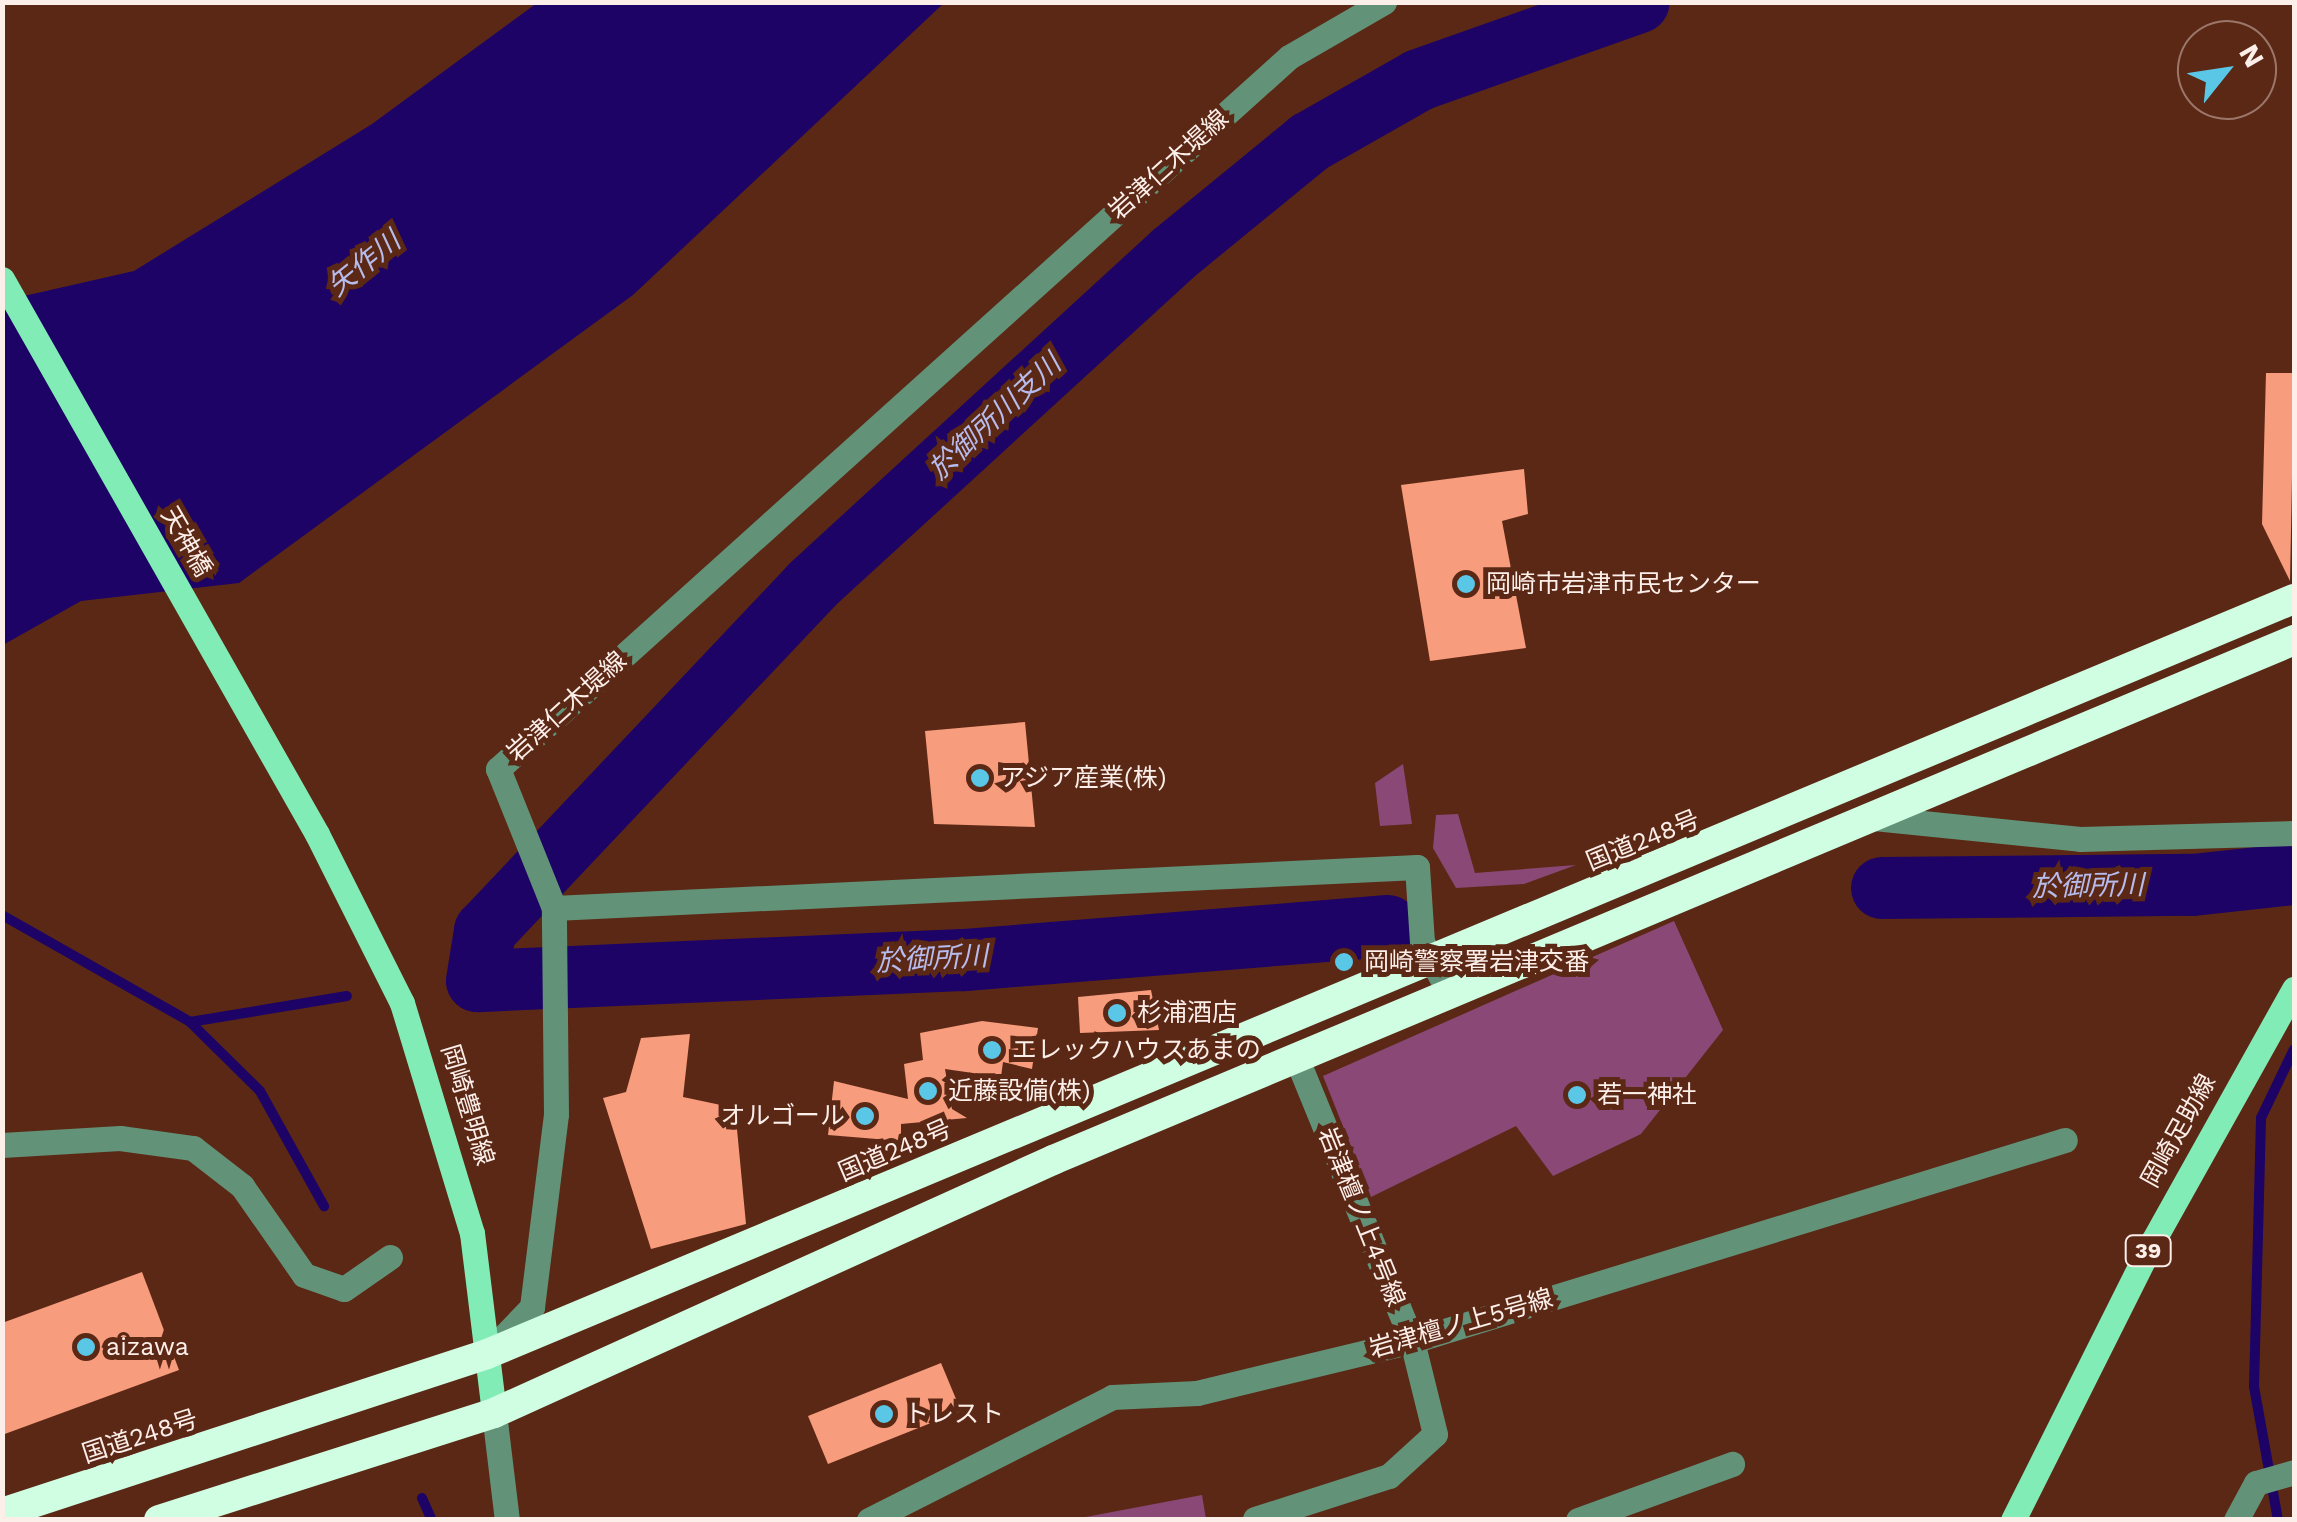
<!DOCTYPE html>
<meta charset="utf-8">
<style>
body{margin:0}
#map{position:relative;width:2297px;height:1522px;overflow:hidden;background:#5b2816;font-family:"Work Sans","Noto Sans JP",sans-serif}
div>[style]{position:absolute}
.green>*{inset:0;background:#8a4876}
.water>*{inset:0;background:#1d0365}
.stream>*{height:10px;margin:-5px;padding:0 5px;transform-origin:5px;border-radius:5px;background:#1d0365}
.river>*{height:62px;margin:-31px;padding:0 31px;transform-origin:31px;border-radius:31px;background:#1d0365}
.building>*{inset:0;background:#f79c7c}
.minor>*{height:25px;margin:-12.5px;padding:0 12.5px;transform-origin:12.5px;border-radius:12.5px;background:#629378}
.major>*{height:25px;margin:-12.5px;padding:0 12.5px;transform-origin:12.5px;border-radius:12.5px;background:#82ecb6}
.highway>*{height:30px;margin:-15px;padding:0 15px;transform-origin:15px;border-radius:15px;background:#cffee3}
.dots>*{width:28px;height:28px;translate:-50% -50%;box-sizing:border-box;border:5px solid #5b2816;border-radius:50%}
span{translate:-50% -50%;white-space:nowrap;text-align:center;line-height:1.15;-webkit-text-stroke:10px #5b2816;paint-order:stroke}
.shield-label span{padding:2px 8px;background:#5b2816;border:2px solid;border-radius:8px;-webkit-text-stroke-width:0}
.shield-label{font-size:22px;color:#fceee9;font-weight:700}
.street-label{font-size:25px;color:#fceee9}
.poi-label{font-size:25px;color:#fceee9}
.left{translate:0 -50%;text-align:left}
.right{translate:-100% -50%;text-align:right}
.water-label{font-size:28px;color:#b7bcee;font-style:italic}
.frame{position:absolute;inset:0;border:5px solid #fceee9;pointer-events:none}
.north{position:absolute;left:2177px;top:20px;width:100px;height:100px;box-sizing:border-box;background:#5b2816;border:2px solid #9b776a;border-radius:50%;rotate:60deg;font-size:28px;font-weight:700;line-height:40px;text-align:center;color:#fceee9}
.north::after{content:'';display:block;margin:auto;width:35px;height:45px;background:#5bc7e7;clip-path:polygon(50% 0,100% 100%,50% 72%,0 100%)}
</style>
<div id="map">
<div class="green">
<div style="clip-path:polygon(1403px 764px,1412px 824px,1380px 826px,1375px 783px)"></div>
<div style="clip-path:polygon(1458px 814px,1475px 873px,1576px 865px,1524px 884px,1456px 888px,1433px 848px,1436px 815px)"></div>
<div style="clip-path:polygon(1674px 921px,1723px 1030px,1641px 1134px,1553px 1176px,1516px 1126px,1371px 1197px,1323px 1076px)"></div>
<div style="clip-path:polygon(1202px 1495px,1206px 1519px,1075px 1519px)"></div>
</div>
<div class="water">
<div style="clip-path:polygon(537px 3px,944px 3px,633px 295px,239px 583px,81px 601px,3px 645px,2px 301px,134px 271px,372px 124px)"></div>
</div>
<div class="stream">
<div style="left:2px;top:915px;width:216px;rotate:29.6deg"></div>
<div style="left:190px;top:1022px;width:159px;rotate:-9.4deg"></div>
<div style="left:451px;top:982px;width:26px;rotate:-2deg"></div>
<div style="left:190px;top:1022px;width:98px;rotate:44.6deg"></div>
<div style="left:260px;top:1091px;width:132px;rotate:60.9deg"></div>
<div style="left:422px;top:1498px;width:24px;rotate:66deg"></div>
<div style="left:2278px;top:1520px;width:135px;rotate:-100.2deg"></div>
<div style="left:2254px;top:1387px;width:269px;rotate:-88.5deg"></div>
<div style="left:2261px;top:1118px;width:76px;rotate:-64.4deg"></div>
</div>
<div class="river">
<div style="left:1882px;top:888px;width:311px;rotate:-0.6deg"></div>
<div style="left:2193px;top:885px;width:102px;rotate:-6.2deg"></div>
<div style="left:1388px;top:926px;width:427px;rotate:175.4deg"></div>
<div style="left:962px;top:960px;width:485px;rotate:177.5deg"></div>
<div style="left:477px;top:981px;width:51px;rotate:-80.9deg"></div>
<div style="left:485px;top:931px;width:477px;rotate:-46.6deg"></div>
<div style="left:813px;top:584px;width:488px;rotate:-42.5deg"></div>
<div style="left:1173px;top:254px;width:177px;rotate:-39.3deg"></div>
<div style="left:1310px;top:142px;width:125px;rotate:-29.6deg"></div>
<div style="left:1419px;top:80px;width:233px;rotate:-19.5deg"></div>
</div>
<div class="building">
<div style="clip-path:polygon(2266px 373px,2294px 373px,2290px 581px,2262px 524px)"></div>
<div style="clip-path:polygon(1524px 469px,1528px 514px,1502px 521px,1526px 648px,1430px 661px,1401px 485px)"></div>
<div style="clip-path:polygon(1025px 722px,1035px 827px,934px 824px,925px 731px)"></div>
<div style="clip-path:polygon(1151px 990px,1159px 1030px,1080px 1033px,1078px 997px)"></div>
<div style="clip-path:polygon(982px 1021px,1038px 1028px,1032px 1069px,1003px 1062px,1001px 1077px,945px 1069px,952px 1109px,967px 1118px,901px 1124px,901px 1141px,828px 1135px,834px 1081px,908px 1099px,904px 1064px,923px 1060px,920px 1033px)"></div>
<div style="clip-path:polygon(690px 1034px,683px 1097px,735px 1108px,746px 1224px,651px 1249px,603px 1098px,626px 1092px,641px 1038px)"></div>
<div style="clip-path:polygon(142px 1272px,179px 1370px,2px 1435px,2px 1323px)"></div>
<div style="clip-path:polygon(941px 1363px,961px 1411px,828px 1464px,808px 1416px)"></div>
</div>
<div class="minor">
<div style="left:1874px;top:818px;width:207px;rotate:5.8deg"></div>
<div style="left:2080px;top:839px;width:214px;rotate:-1.6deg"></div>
<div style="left:554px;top:908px;width:864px;rotate:-2.72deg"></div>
<div style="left:1417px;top:867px;width:75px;rotate:86.2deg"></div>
<div style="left:1422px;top:942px;width:57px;rotate:61.6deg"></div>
<div style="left:2px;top:1145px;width:118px;rotate:-3.4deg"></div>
<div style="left:120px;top:1138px;width:74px;rotate:7.8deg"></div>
<div style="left:193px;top:1148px;width:62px;rotate:37.8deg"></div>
<div style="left:242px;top:1186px;width:108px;rotate:55.1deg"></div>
<div style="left:304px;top:1275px;width:42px;rotate:19.3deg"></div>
<div style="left:344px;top:1289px;width:56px;rotate:-34.8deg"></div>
<div style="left:490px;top:1351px;width:61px;rotate:-46.3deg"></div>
<div style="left:532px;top:1307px;width:194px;rotate:-82.9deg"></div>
<div style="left:556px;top:1114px;width:206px;rotate:-90.6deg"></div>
<div style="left:554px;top:908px;width:150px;rotate:-111.9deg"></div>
<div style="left:498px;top:769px;width:1064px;rotate:-41.99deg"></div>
<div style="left:1289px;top:57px;width:110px;rotate:-30.1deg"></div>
<div style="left:494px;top:1413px;width:108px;rotate:83.1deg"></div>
<div style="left:1255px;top:1519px;width:141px;rotate:-17.8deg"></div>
<div style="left:1389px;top:1476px;width:62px;rotate:-42.4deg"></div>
<div style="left:1435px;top:1434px;width:96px;rotate:-103.9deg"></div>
<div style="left:1412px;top:1341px;width:305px;rotate:-112.2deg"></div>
<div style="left:869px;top:1520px;width:272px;rotate:-26.8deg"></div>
<div style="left:1112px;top:1397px;width:85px;rotate:-2.7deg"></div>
<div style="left:1197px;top:1393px;width:221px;rotate:-13.6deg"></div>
<div style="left:1412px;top:1341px;width:683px;rotate:-17.11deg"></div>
<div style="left:1578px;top:1520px;width:164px;rotate:-20deg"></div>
<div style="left:2236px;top:1520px;width:42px;rotate:-61.6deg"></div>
<div style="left:2256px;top:1483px;width:40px;rotate:-16deg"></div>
</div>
<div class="major">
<div style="left:2px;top:279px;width:638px;rotate:60.42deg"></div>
<div style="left:317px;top:834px;width:189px;rotate:63.3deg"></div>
<div style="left:402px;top:1003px;width:240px;rotate:73.1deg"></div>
<div style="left:472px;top:1233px;width:181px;rotate:83deg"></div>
<div style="left:2013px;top:1520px;width:312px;rotate:-63.4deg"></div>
<div style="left:2153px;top:1241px;width:289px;rotate:-60.8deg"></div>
</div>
<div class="highway">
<div style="left:2px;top:1513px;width:510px;rotate:-18.15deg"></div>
<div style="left:487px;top:1354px;width:1958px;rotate:-22.68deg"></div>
<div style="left:159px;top:1520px;width:352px;rotate:-17.7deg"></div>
<div style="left:494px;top:1413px;width:614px;rotate:-24.35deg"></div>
<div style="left:1053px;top:1160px;width:1346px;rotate:-22.73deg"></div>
</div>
<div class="dots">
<div style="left:1466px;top:584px;background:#5bc7e7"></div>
<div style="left:980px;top:778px;background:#5bc7e7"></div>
<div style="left:1344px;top:962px;background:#5bc7e7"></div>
<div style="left:1117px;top:1013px;background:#5bc7e7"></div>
<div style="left:992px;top:1050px;background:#5bc7e7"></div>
<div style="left:928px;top:1091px;background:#5bc7e7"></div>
<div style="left:1577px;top:1095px;background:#5bc7e7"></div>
<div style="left:865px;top:1116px;background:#5bc7e7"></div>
<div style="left:86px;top:1347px;background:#5bc7e7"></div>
<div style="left:884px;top:1414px;background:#5bc7e7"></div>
</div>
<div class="shield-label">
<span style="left:2148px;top:1251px">39</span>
</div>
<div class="street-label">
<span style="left:1169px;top:165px;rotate:-42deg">岩津仁木堤線</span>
<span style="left:186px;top:542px;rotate:60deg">天神橋</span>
<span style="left:567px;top:707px;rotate:-42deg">岩津仁木堤線</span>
<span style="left:1643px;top:841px;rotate:-22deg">国道248号</span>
<span style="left:467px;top:1105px;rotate:73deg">岡崎豊明線</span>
<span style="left:2179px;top:1131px;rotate:-61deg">岡崎足助線</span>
<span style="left:895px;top:1151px;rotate:-23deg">国道248号</span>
<span style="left:1361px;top:1217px;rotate:68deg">岩津檀ノ上4号線</span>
<span style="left:1461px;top:1324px;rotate:-16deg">岩津檀ノ上5号線</span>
<span style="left:140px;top:1437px;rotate:-18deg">国道248号</span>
</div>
<div class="poi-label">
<span class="left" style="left:1486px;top:584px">岡崎市岩津市民センター</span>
<span class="left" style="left:1000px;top:778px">アジア産業(株)</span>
<span class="left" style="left:1364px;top:962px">岡崎警察署岩津交番</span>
<span class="left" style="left:1137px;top:1013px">杉浦酒店</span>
<span class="left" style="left:1012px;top:1050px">エレックハウスあまの</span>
<span class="left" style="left:948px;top:1091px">近藤設備(株)</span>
<span class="left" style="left:1597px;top:1095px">若一神社</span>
<span class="right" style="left:845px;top:1116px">オルゴール</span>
<span class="left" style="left:106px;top:1347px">aizawa</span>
<span class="left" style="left:904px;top:1414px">トレスト</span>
</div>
<div class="water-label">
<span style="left:364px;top:264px;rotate:-39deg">矢作川</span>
<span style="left:995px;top:417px;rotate:-43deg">於御所川支川</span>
<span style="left:2088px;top:886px;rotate:-1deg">於御所川</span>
<span style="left:932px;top:959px;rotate:-3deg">於御所川</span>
</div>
<div class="frame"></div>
<div class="north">N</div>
</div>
